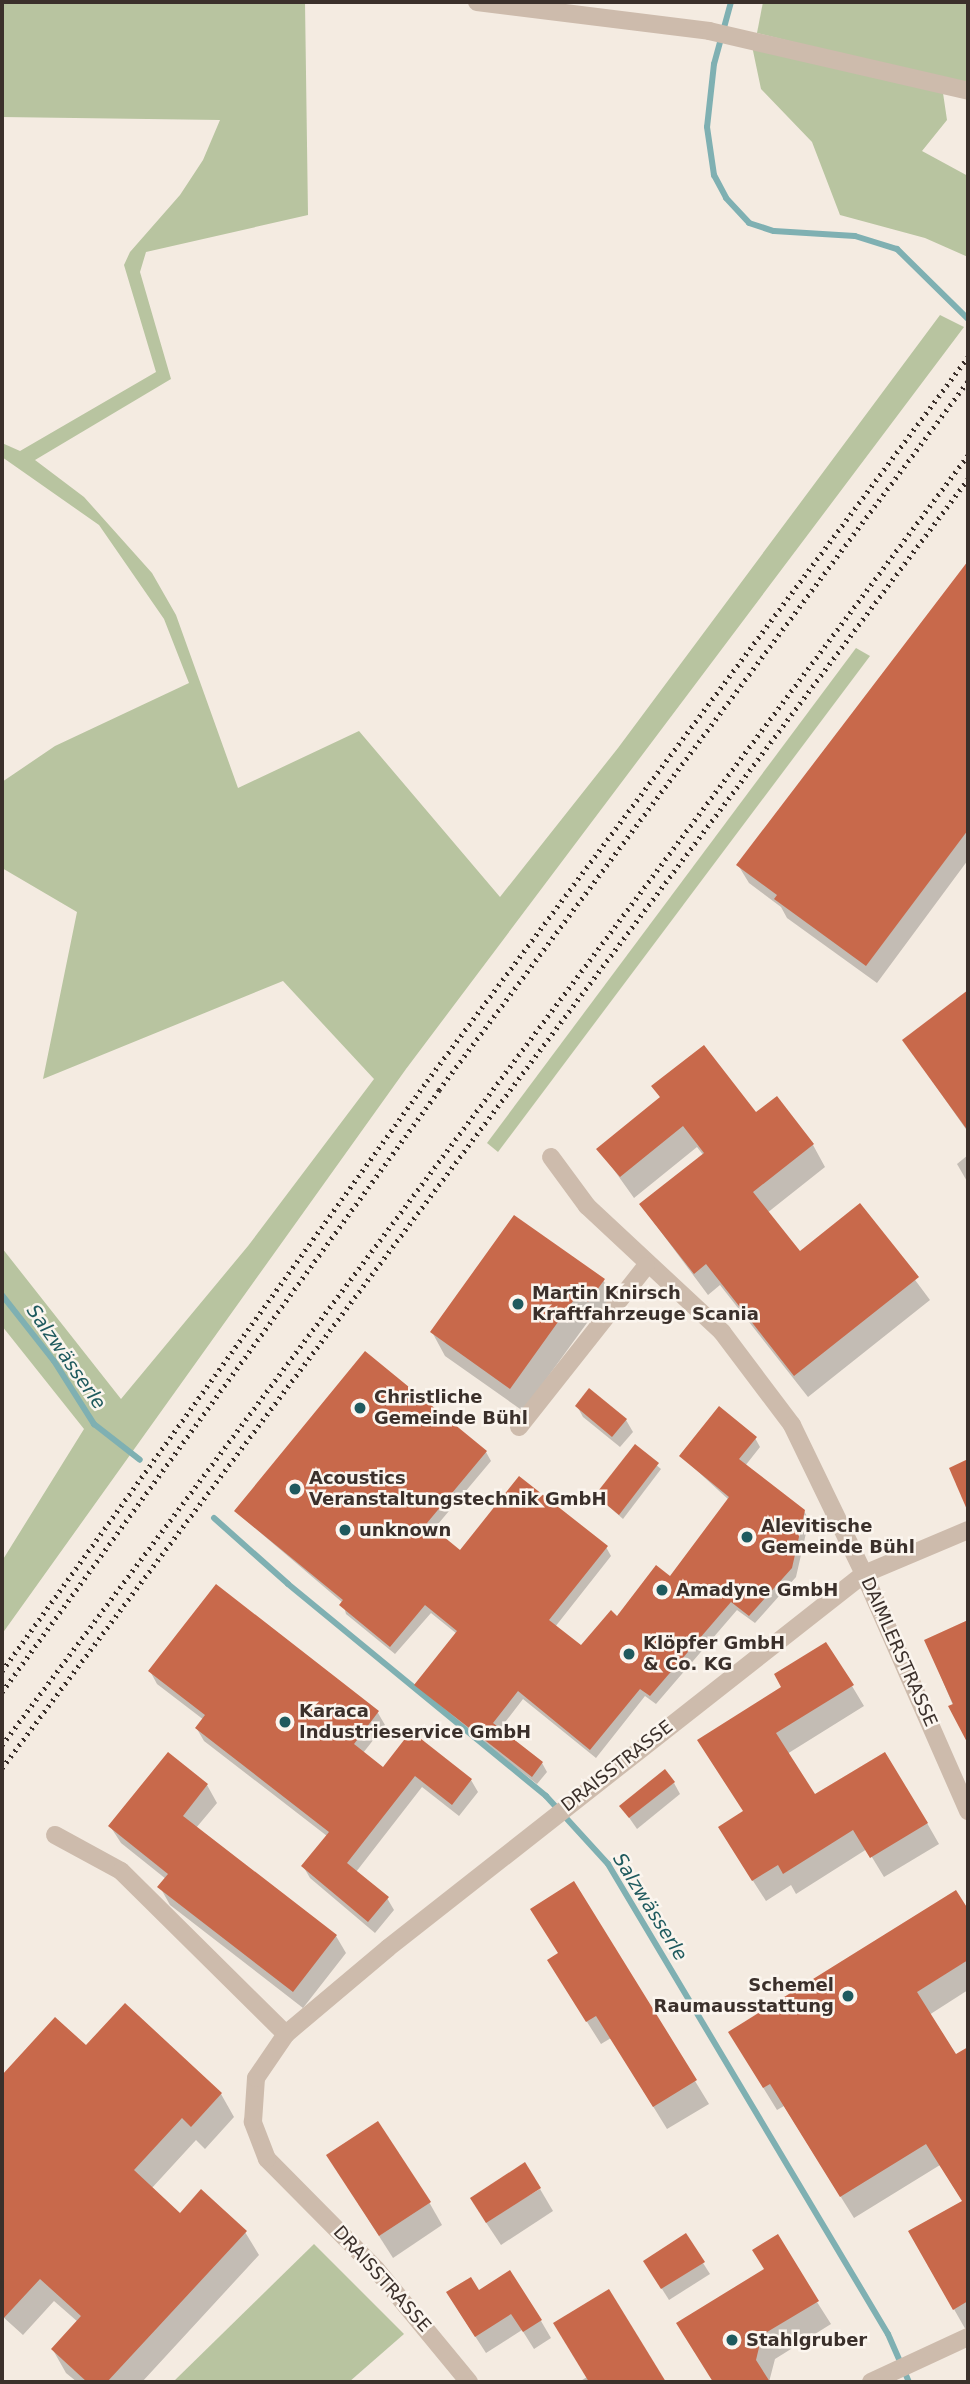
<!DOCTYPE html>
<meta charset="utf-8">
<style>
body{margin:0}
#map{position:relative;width:970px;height:2384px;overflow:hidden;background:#f4ebe1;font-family:"DejaVu Sans",sans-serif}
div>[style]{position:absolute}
.green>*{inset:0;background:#b8c4a0}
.shadow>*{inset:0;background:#0003}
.stream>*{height:6px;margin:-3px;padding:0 3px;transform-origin:3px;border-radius:3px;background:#7fb0b2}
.building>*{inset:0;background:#c8694b}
.minor>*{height:18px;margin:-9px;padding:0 9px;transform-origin:9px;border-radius:9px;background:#cdbbac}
.rail>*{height:5px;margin-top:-2.5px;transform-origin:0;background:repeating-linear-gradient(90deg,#3b302b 0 2px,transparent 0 7px)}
.dots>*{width:19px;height:19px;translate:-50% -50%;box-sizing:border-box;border:4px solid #fbf5ee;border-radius:50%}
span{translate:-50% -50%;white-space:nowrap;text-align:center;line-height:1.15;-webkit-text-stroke:5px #fbf5ee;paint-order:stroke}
.poi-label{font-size:18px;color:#3b302b;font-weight:700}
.left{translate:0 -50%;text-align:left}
.right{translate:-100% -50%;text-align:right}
.street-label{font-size:18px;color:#3b302b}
.water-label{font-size:19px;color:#1f5a5e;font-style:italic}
.frame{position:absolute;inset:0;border:4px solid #3b302b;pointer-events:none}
</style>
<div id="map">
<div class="green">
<div style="clip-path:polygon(2px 2px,305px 2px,308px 215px,146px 252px,140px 272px,171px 379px,35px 460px,84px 497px,152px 573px,176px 615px,238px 788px,359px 731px,500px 897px,618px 748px,940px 315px,964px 327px,406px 1069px,2px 1634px,2px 1561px,84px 1429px,2px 1326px,2px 1248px,121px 1399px,248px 1246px,374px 1079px,283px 981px,43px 1079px,77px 912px,2px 868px,2px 782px,55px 746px,189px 683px,164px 619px,99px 525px,2px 457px,2px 443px,20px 451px,156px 372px,124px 265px,130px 252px,180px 195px,203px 160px,220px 120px,2px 117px)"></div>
<div style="clip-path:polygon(763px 2px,968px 2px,968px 85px,757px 33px)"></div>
<div style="clip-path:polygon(752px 46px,943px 93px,947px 120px,922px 151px,968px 176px,968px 257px,925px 238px,840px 215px,812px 142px,761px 89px)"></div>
<div style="clip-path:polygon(856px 648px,870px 656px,498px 1152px,487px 1143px)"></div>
<div style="clip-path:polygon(314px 2244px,404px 2334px,349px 2382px,173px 2382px)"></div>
</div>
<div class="shadow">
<div style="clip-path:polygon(968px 563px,968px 860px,877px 983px,787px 918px,781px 907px,749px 883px,738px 865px)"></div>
<div style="clip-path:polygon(967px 993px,968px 994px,968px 1132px,904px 1041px)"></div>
<div style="clip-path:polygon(654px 1086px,756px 1115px,813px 1145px,825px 1167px,767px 1213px,799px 1253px,860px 1206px,930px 1300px,808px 1397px,720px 1285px,708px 1295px,641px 1205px,704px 1156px,697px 1147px,634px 1198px,599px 1149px,661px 1099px)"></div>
<div style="clip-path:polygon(968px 1155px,968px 1183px,957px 1164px)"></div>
<div style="clip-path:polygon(603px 1280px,617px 1303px,602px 1324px,592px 1316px,523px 1411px,445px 1356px,432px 1332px)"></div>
<div style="clip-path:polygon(590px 1390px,626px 1420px,633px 1432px,620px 1447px,583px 1417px,577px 1406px)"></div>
<div style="clip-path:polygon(755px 1438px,760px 1447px,745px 1466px,804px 1511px,809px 1520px,796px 1577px,755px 1623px,737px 1610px,656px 1704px,645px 1696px,596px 1758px,523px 1699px,499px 1730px,542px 1763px,547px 1772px,537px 1784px,421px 1694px,416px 1685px,457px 1634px,431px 1613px,395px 1654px,346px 1614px,343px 1603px,236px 1512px,486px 1452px,491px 1461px,433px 1530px,461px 1552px,606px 1547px,611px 1556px,555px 1627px,581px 1647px,670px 1578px,729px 1500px,681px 1456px)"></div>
<div style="clip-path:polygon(635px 1447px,661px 1469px,623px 1519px,597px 1496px)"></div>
<div style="clip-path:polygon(216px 1587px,378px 1713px,385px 1725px,363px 1753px,383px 1769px,471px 1780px,478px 1792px,459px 1816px,422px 1787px,356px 1872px,387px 1898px,394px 1910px,375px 1933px,310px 1878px,303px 1866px,327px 1836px,204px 1741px,197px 1729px,204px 1720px,157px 1684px,150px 1671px)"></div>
<div style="clip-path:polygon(968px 1622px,968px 1741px,926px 1641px)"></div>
<div style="clip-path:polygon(852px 1686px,864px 1706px,787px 1754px,814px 1797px,927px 1823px,939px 1844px,884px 1877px,867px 1849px,796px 1894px,791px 1885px,766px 1901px,732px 1848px,783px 1688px)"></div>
<div style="clip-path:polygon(674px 1783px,680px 1794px,637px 1829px,621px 1806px)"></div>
<div style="clip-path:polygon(207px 1785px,217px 1803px,196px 1828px,336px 1936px,346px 1953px,303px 2008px,170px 1905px,160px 1887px,166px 1879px,121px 1843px,110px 1826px)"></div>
<div style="clip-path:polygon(955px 1892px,968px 1913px,968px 1990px,929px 2015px,955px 2057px,968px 2049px,967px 2332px,910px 2232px,963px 2202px,940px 2165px,854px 2218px,784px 2106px,777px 2110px,743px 2055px)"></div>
<div style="clip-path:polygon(560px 1954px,695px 2081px,709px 2104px,667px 2129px,611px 2038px,601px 2044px,563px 1984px)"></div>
<div style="clip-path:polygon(55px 2019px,86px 2047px,221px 2094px,234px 2117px,205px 2149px,196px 2140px,151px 2189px,180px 2215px,245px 2232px,259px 2255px,142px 2382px,77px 2382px,66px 2373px,53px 2350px,78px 2322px,54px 2301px,23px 2335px,2px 2316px,2px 2077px)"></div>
<div style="clip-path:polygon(328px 2156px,429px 2202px,442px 2225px,393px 2258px)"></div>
<div style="clip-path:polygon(540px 2189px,553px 2211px,501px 2245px,485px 2221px)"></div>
<div style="clip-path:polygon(703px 2263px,710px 2274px,669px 2300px,652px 2273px)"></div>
<div style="clip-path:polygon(608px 2291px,664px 2382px,579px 2382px,587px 2377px)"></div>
<div style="clip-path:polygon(479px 2292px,541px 2321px,551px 2338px,534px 2349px,522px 2330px,486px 2353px,458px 2310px)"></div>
<div style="clip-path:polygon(817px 2302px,831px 2324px,775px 2359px,769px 2382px,714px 2382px,692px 2346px)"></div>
</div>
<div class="stream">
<div style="left:731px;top:2px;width:64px;rotate:105.3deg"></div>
<div style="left:714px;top:64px;width:63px;rotate:96.3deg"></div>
<div style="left:707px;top:127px;width:49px;rotate:81.7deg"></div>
<div style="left:714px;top:175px;width:26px;rotate:62deg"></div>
<div style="left:726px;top:198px;width:34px;rotate:47deg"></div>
<div style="left:749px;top:223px;width:26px;rotate:18deg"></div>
<div style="left:774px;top:231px;width:81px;rotate:3.5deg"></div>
<div style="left:855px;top:236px;width:44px;rotate:17.2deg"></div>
<div style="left:897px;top:249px;width:100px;rotate:44.6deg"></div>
<div style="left:2px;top:1295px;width:84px;rotate:51.8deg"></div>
<div style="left:54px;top:1361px;width:75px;rotate:57.6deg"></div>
<div style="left:94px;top:1424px;width:58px;rotate:38deg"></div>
<div style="left:214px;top:1518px;width:99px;rotate:41.7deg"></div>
<div style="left:288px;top:1584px;width:334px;rotate:39.4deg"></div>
<div style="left:546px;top:1796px;width:92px;rotate:47.6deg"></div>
<div style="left:608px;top:1864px;width:547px;rotate:59.22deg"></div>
<div style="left:888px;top:2334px;width:52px;rotate:66.4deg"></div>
</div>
<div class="building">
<div style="clip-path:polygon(968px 561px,968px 830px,866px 966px,774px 899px,777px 895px,736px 865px)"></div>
<div style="clip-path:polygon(968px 990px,968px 1131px,902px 1040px)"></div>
<div style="clip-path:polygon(704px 1045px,756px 1112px,777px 1096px,814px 1144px,753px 1192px,800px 1251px,860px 1203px,919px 1277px,794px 1376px,706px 1264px,694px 1274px,639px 1204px,704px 1153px,683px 1126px,620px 1177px,596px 1149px,660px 1097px,651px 1086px)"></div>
<div style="clip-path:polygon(514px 1215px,605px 1279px,588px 1302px,578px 1294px,510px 1389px,430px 1332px)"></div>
<div style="clip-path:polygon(365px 1351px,487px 1451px,427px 1523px,460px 1550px,519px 1476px,608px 1546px,549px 1620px,581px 1645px,611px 1610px,617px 1616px,656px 1565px,670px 1576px,729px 1497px,679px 1456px,719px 1406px,757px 1437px,739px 1459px,805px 1510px,792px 1568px,749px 1616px,731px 1602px,650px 1696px,640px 1689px,590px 1750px,518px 1691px,493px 1723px,543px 1762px,532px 1777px,414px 1685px,457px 1631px,425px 1605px,390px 1647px,339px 1605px,343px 1600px,234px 1511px)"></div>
<div style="clip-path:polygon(589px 1388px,627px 1419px,612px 1437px,575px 1406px)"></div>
<div style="clip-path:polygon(635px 1444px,659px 1463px,619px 1515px,595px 1495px)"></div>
<div style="clip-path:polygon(968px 1459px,968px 1512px,949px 1468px)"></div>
<div style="clip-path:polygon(216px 1584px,379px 1711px,354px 1744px,383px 1767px,411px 1731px,472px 1779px,452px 1805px,415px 1776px,347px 1863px,389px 1897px,368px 1922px,301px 1866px,329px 1832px,195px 1728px,205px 1715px,148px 1671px)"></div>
<div style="clip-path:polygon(968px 1620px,968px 1744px,948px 1706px,953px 1704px,924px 1640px)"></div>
<div style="clip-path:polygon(826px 1642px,854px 1685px,776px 1733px,815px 1794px,885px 1752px,928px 1823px,870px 1858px,853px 1830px,783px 1874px,778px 1865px,752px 1881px,718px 1827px,743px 1811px,697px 1740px,781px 1687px,774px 1674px)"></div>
<div style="clip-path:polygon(168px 1752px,208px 1784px,183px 1816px,337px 1935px,293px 1992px,157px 1887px,168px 1874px,108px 1826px)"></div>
<div style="clip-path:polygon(665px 1769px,675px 1782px,629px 1818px,619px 1806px)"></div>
<div style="clip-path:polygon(574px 1881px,697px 2080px,653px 2107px,596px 2016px,586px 2022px,547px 1960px,558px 1953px,530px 1909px)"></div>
<div style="clip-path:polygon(956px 1890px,968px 1909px,968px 1960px,917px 1992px,956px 2054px,968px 2047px,968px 2301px,953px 2310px,908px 2231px,962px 2201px,926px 2144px,840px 2197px,770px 2084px,763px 2088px,728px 2032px)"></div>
<div style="clip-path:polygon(125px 2003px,222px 2093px,191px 2127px,182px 2118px,134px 2170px,180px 2213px,201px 2189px,247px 2231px,107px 2382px,87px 2382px,51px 2349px,81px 2316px,40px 2279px,2px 2320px,2px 2075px,55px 2017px,86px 2045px)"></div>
<div style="clip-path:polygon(378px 2121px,431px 2202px,379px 2236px,326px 2155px)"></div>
<div style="clip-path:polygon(525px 2162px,541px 2188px,486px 2223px,470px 2198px)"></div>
<div style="clip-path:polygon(686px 2233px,705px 2262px,661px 2289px,643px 2261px)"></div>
<div style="clip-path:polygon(778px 2234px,819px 2301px,762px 2335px,756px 2360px,770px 2382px,713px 2382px,676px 2323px,764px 2269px,752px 2250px)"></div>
<div style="clip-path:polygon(510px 2270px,542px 2320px,523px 2332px,511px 2314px,475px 2337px,446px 2292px,471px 2277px,479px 2290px)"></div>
<div style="clip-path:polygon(609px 2289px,666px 2382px,589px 2382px,553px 2323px)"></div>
</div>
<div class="minor">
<div style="left:477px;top:2px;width:234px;rotate:7.1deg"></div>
<div style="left:709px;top:31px;width:266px;rotate:13deg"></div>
<div style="left:551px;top:1157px;width:61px;rotate:53.7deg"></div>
<div style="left:587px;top:1206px;width:185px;rotate:43deg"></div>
<div style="left:722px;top:1332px;width:116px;rotate:53deg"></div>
<div style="left:792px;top:1425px;width:165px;rotate:64.2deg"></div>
<div style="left:864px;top:1574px;width:259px;rotate:66.3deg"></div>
<div style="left:519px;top:1427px;width:205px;rotate:-51.7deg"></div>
<div style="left:55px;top:1835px;width:75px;rotate:28.6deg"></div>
<div style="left:121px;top:1871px;width:232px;rotate:44.7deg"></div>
<div style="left:469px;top:2382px;width:146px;rotate:-129.5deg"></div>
<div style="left:376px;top:2269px;width:155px;rotate:-134.7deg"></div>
<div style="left:267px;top:2159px;width:40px;rotate:-111deg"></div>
<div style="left:253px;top:2122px;width:44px;rotate:-86.1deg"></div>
<div style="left:256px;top:2078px;width:53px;rotate:-55.7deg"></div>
<div style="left:286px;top:2034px;width:133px;rotate:-40.1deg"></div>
<div style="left:388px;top:1948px;width:605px;rotate:-38.16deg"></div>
<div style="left:864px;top:1574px;width:113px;rotate:-22.9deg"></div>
<div style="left:871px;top:2382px;width:107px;rotate:-24.9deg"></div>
</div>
<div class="rail">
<div style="left:2px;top:1671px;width:727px;rotate:-54.23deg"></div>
<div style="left:427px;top:1081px;width:904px;rotate:-53.23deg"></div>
<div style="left:2px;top:1692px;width:744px;rotate:-54.02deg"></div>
<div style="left:439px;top:1090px;width:885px;rotate:-53.27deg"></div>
<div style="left:2px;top:1745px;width:1612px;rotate:-53.17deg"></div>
<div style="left:2px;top:1768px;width:1611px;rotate:-53.15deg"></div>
</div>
<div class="dots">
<div style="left:518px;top:1304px;background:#1f5a5e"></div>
<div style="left:360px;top:1408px;background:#1f5a5e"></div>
<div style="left:295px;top:1489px;background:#1f5a5e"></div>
<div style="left:345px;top:1530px;background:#1f5a5e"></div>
<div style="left:747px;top:1537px;background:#1f5a5e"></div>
<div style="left:662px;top:1590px;background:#1f5a5e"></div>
<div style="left:629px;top:1654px;background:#1f5a5e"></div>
<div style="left:285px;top:1722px;background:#1f5a5e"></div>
<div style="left:848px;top:1996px;background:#1f5a5e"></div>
<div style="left:732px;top:2340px;background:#1f5a5e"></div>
</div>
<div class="poi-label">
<span class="left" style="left:532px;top:1304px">Martin Knirsch<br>Kraftfahrzeuge Scania</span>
<span class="left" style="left:374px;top:1408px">Christliche<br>Gemeinde Bühl</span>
<span class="left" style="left:309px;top:1489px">Acoustics<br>Veranstaltungstechnik GmbH</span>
<span class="left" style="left:761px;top:1537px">Alevitische<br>Gemeinde Bühl</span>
<span class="left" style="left:359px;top:1530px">unknown</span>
<span class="left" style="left:676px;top:1590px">Amadyne GmbH</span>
<span class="left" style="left:643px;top:1654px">Klöpfer GmbH<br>&amp; Co. KG</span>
<span class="left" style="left:299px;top:1722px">Karaca<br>Industrieservice GmbH</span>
<span class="right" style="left:834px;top:1996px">Schemel<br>Raumausstattung</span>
<span class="left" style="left:746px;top:2340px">Stahlgruber</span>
</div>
<div class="street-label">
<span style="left:899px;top:1652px;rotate:66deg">DAIMLERSTRASSE</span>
<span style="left:617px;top:1766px;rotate:-38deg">DRAISSTRASSE</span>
<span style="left:382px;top:2279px;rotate:48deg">DRAISSTRASSE</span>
</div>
<div class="water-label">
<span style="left:66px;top:1357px;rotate:55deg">Salzwässerle</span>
<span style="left:650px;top:1907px;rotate:58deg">Salzwässerle</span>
</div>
<div class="frame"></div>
</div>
